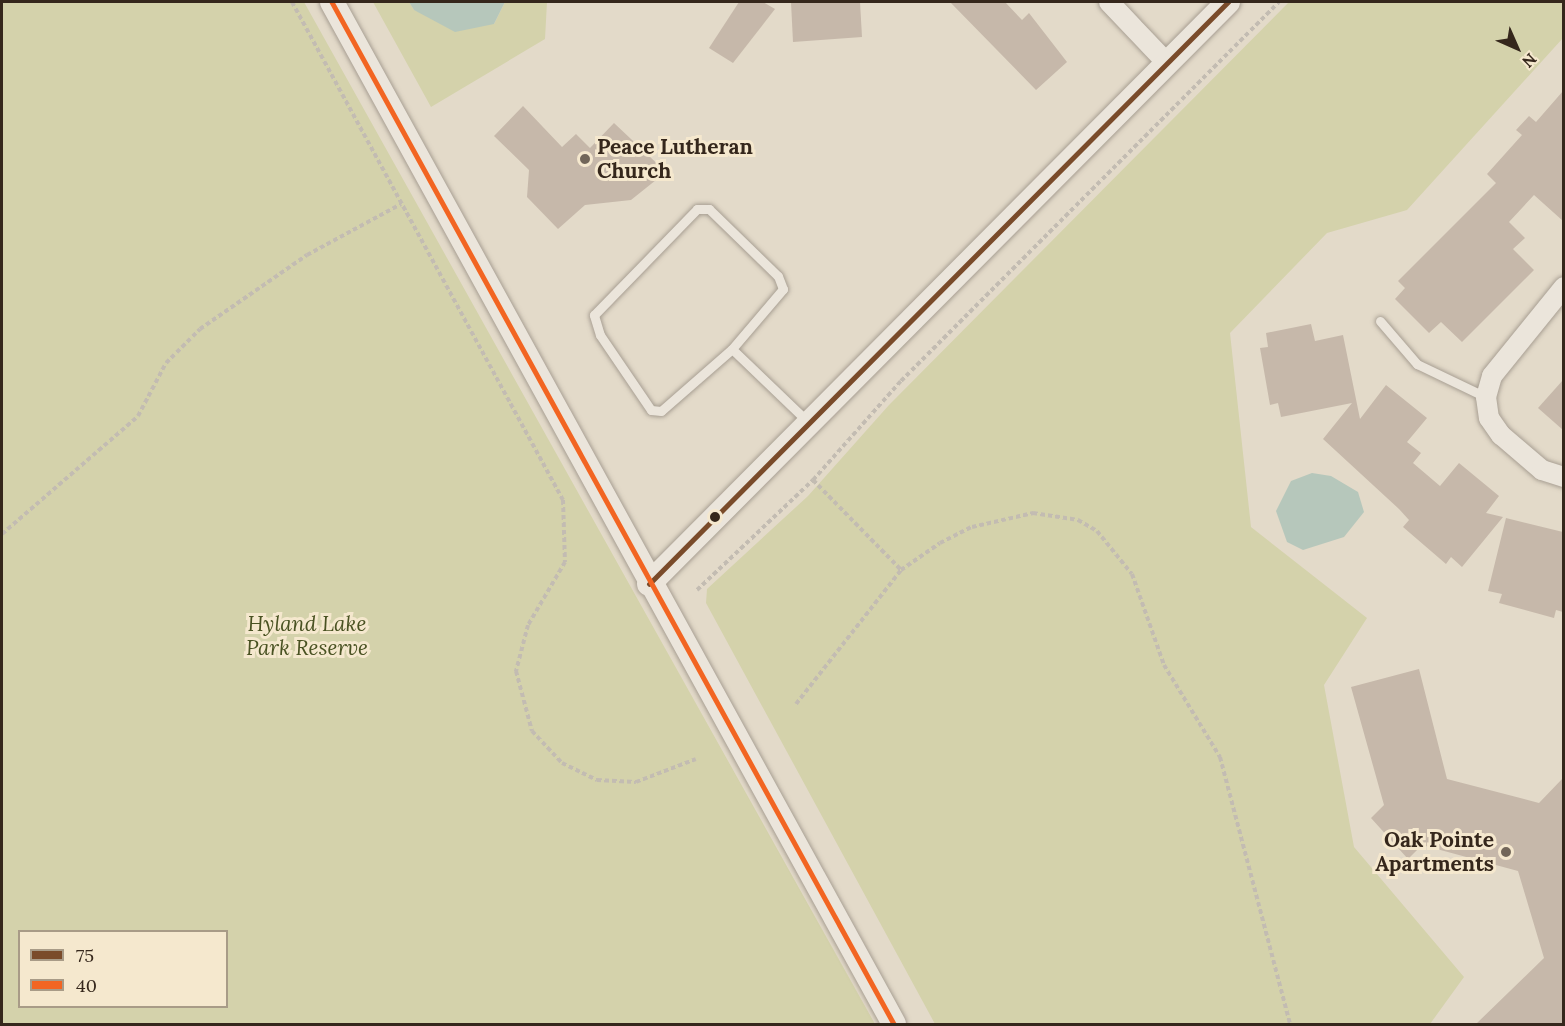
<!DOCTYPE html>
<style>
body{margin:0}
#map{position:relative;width:1565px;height:1026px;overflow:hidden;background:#e3dac9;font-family:Lora,serif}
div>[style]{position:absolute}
.green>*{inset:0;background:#d4d2ab}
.water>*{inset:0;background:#b6c7bb}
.building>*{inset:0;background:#c6b8aa}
.path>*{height:4px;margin-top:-2px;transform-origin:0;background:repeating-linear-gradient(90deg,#c3bcb2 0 4.5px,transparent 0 7.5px)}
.roads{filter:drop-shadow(0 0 2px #a89f93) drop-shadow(0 0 2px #a89f93)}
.service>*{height:9px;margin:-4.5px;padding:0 4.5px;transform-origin:4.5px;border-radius:4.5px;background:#ebe5db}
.minor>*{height:20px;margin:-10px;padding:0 10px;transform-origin:10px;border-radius:10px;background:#ebe5db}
.tertiary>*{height:24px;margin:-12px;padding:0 12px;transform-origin:12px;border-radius:12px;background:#ebe5db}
.bus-1>*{height:4.5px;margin:-2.25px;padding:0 2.25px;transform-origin:2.25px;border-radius:2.25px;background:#7a4b2a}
.bus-2>*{height:4.5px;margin:-2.25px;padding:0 2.25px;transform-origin:2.25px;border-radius:2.25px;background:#f26522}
.dots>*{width:16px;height:16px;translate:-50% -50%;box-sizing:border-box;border:3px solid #f5e8ce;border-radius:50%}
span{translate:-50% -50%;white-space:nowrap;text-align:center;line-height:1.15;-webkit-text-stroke:6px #f5e8ce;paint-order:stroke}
.poi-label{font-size:21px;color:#35271c;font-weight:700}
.left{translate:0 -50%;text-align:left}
.right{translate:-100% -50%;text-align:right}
.park-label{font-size:21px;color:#495222;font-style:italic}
.frame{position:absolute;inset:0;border:3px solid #35271c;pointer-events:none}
.legend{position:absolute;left:18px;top:930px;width:210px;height:78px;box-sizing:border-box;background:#f5e8ce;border:2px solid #a89b87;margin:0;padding:8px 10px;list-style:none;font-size:18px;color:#35271c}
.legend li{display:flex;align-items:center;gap:12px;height:30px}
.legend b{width:30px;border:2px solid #a89b87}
.north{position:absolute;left:1487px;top:18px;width:60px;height:60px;-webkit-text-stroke:4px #f5e8ce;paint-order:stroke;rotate:135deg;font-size:16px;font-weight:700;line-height:24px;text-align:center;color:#35271c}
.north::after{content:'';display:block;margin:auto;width:21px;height:27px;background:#35271c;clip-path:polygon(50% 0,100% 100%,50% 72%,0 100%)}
</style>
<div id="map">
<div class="green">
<div style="clip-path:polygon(evenodd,2px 2px,304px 2px,875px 1024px,2px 1024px,2px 2px,20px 932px,226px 932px,226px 1006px,20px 1006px,20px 932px)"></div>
<div style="clip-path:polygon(373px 2px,409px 2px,414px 10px,494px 24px,505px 2px,547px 2px,545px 39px,431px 107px)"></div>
<div style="clip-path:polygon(1289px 2px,1563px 2px,1563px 38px,1407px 210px,1327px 233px,1230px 333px,1251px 527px,1367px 618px,1324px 685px,1354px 847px,1464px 977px,1430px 1024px,935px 1024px,706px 603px,707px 589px,808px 496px,889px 405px)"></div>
</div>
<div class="water">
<div style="clip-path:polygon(409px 2px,505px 2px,494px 24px,455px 32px,414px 10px)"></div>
<div style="clip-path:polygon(1312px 473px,1331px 476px,1358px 492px,1364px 512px,1344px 537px,1303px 550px,1287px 542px,1276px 511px,1291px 481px)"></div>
</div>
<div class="building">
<div style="clip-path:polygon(739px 2px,763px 2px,775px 9px,733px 63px,709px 48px)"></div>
<div style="clip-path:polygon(791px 2px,860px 2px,862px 37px,793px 42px)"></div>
<div style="clip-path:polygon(950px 2px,1005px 2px,1022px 20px,1029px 13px,1067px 62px,1036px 90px)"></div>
<div style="clip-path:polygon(1563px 91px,1563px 221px,1534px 195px,1509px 222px,1525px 238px,1513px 249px,1534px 270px,1462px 342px,1441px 322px,1429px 333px,1395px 299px,1405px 288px,1398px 281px,1496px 183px,1487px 174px,1522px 135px,1516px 130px,1529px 116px,1536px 122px)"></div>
<div style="clip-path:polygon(523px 106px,562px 147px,576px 134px,590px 148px,614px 123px,666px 172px,631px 200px,585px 205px,558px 229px,527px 197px,529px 170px,494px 136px)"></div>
<div style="clip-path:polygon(1311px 324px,1315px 341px,1343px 335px,1360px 419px,1386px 385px,1427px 418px,1407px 442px,1421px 453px,1413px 463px,1440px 486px,1459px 463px,1499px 496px,1486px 513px,1503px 517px,1462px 567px,1451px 557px,1446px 564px,1403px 527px,1409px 520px,1399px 509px,1323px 439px,1352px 403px,1281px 417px,1278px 403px,1270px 405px,1260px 348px,1268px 347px,1266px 333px)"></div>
<div style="clip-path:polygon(1563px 380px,1563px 430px,1538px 408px)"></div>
<div style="clip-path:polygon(1506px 518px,1563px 532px,1563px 612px,1556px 610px,1554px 618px,1499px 603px,1502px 594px,1488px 591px)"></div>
<div style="clip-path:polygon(1419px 669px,1447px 779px,1539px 803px,1563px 778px,1563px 1024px,1476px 1024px,1544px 958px,1518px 871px,1422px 845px,1408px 859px,1371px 818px,1384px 805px,1351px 687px)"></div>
</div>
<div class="path">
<div style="left:292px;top:2px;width:567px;rotate:61.45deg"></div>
<div style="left:563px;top:500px;width:62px;rotate:88.2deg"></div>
<div style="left:565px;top:562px;width:73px;rotate:120.4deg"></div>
<div style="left:528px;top:625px;width:48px;rotate:104.6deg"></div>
<div style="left:516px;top:671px;width:62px;rotate:75.1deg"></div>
<div style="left:532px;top:731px;width:44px;rotate:46.8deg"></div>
<div style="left:562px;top:763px;width:39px;rotate:26deg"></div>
<div style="left:597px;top:780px;width:39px;rotate:3deg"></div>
<div style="left:636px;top:782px;width:64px;rotate:-21deg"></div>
<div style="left:813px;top:480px;width:126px;rotate:45.6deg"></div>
<div style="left:2px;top:534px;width:180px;rotate:-40.9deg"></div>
<div style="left:138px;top:416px;width:60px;rotate:-62.2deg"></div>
<div style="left:166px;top:363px;width:48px;rotate:-45deg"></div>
<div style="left:200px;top:329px;width:130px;rotate:-34.7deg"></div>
<div style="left:307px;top:255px;width:107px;rotate:-28.5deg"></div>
<div style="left:697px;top:590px;width:160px;rotate:-43.5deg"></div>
<div style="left:813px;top:480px;width:132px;rotate:-48.4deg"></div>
<div style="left:901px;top:381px;width:535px;rotate:-45.08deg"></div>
<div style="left:796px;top:704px;width:170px;rotate:-51.9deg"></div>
<div style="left:901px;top:570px;width:47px;rotate:-34.7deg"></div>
<div style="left:940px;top:543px;width:36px;rotate:-27deg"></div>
<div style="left:972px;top:527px;width:63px;rotate:-12.9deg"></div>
<div style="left:1033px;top:513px;width:46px;rotate:8.8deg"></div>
<div style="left:1078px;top:520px;width:22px;rotate:30deg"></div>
<div style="left:1097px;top:531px;width:55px;rotate:50.9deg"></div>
<div style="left:1132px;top:574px;width:96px;rotate:70.6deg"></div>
<div style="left:1164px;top:665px;width:108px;rotate:58.7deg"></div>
<div style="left:1220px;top:757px;width:276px;rotate:75.3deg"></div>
</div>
<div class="roads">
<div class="service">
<div style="left:697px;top:209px;width:12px"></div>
<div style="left:709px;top:209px;width:96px;rotate:44.2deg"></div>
<div style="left:778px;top:276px;width:14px;rotate:69deg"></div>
<div style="left:783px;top:289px;width:79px;rotate:130.4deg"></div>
<div style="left:732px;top:349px;width:94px;rotate:138.9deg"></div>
<div style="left:661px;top:411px;width:10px;rotate:-174deg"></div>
<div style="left:651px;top:410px;width:91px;rotate:-124.2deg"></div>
<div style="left:600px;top:335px;width:21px;rotate:-107deg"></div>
<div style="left:594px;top:315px;width:148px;rotate:-45.8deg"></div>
<div style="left:1380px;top:321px;width:57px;rotate:49.3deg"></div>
<div style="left:1417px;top:364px;width:76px;rotate:25.6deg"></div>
<div style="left:732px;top:349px;width:105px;rotate:43.8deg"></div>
</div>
<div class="minor">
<div style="left:1109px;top:2px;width:83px;rotate:46.5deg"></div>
<div style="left:1564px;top:287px;width:114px;rotate:129deg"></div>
<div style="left:1492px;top:376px;width:22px;rotate:106deg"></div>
<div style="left:1486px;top:397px;width:21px;rotate:82deg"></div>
<div style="left:1489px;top:418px;width:21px;rotate:55deg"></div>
<div style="left:1501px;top:435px;width:54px;rotate:40.5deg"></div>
<div style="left:1542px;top:470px;width:23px;rotate:18deg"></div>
</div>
<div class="tertiary">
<div style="left:332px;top:2px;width:1166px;rotate:61.19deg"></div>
<div style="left:649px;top:584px;width:821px;rotate:-45.15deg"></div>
</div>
</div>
<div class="bus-1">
<div style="left:649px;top:584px;width:821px;rotate:-45.15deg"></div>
</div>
<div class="bus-2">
<div style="left:332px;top:2px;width:1166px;rotate:61.19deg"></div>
</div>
<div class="dots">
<div style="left:585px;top:159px;background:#726659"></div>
<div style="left:715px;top:517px;background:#35271c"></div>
<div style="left:1506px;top:852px;background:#726659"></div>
</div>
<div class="poi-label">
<span class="left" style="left:597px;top:159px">Peace Lutheran<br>Church</span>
<span class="right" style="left:1494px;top:852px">Oak Pointe<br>Apartments</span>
</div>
<div class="park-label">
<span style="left:307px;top:636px">Hyland Lake<br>Park Reserve</span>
</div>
<div class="frame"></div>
<ul class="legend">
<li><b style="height:8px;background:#7a4b2a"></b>75</li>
<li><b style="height:8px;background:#f26522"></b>40</li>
</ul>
<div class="north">N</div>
</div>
